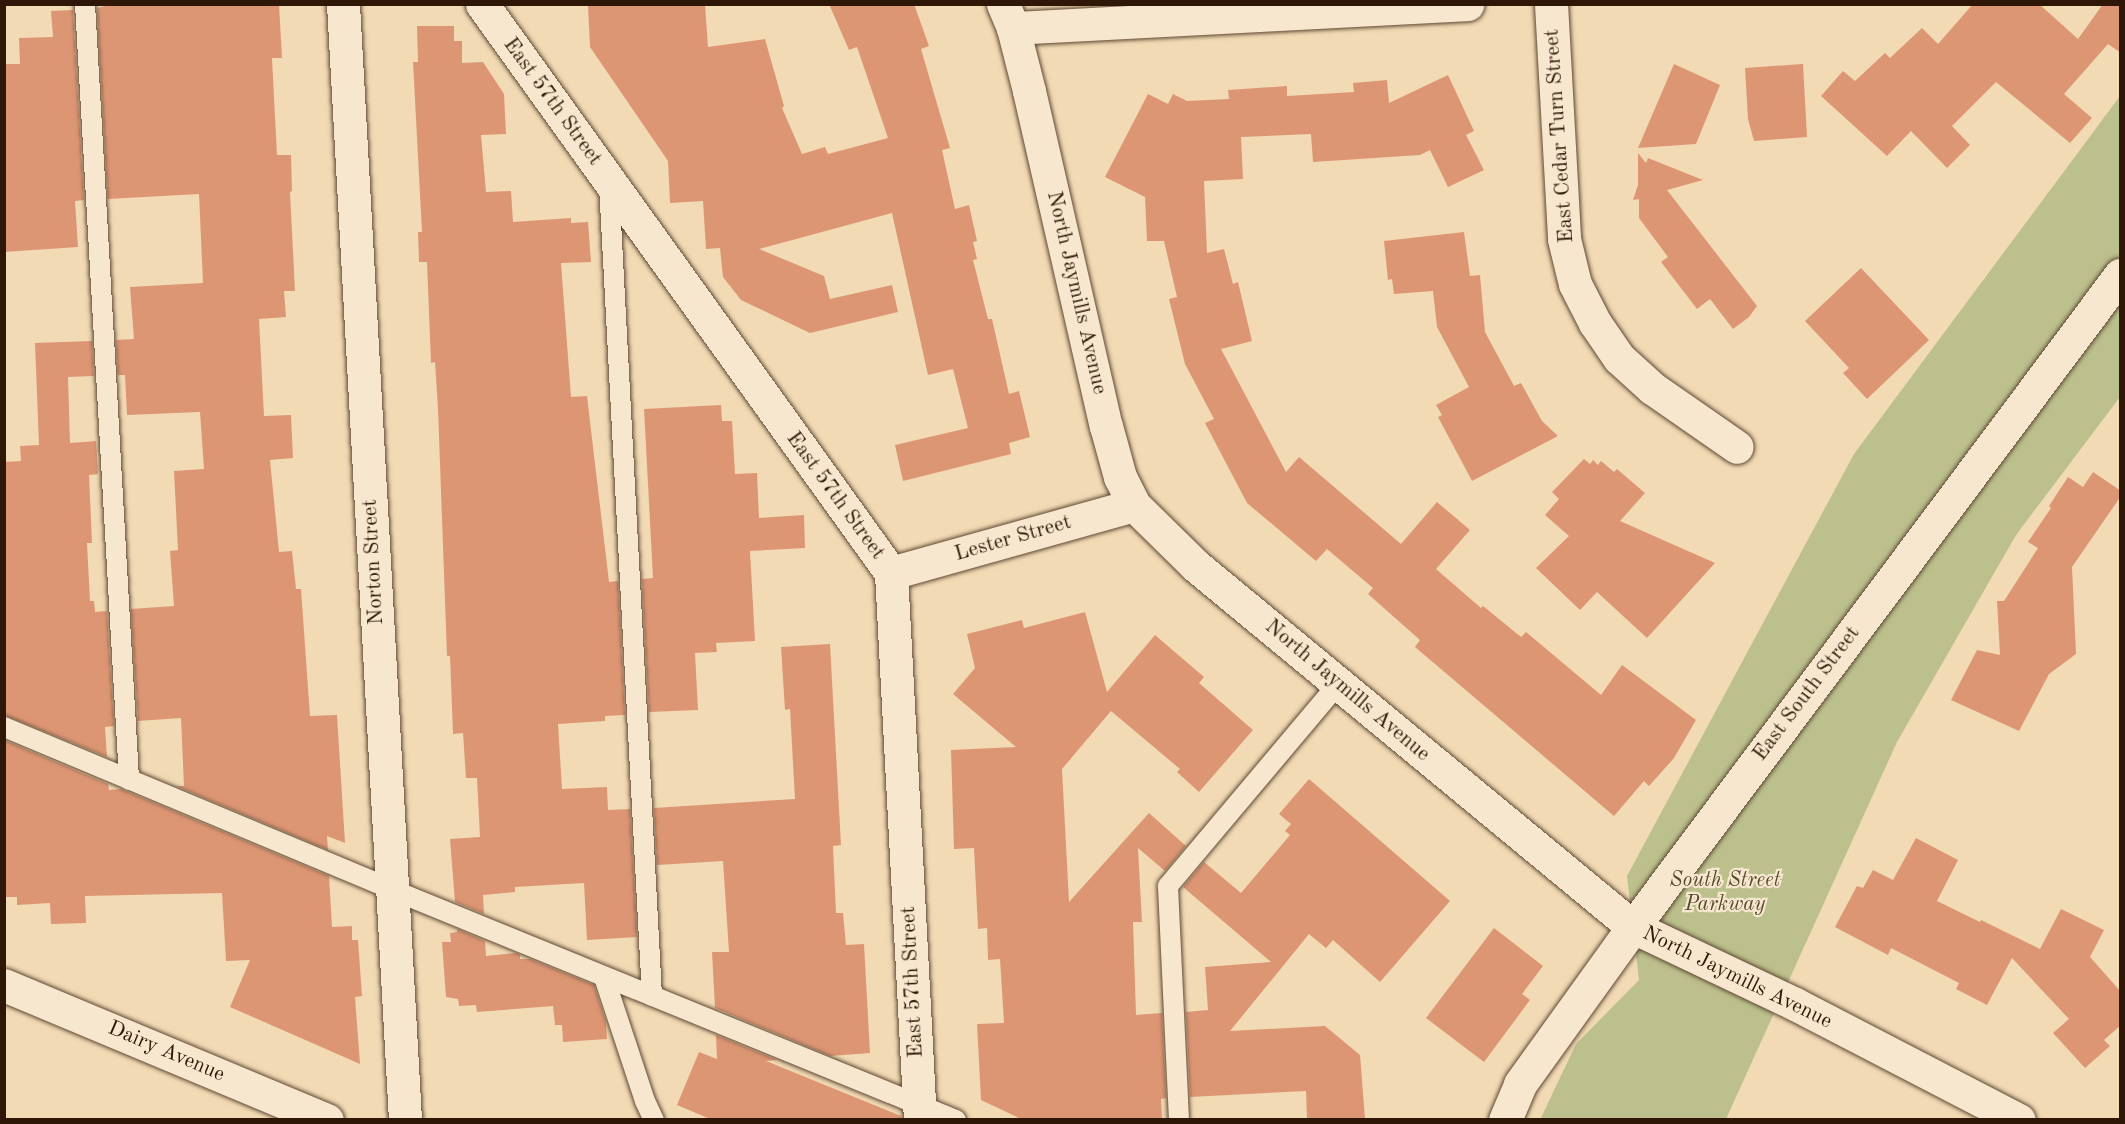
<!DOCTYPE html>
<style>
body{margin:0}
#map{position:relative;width:2125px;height:1124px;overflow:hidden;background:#f2dab5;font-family:"Old Standard TT",serif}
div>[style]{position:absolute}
.green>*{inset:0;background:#bbc08d}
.building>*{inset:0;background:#dd9674}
.roads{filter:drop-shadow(0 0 2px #5f4832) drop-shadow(0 0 2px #5f4832)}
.service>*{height:20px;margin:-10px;padding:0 10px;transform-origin:10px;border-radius:10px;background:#f7e7cf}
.minor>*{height:33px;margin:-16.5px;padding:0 16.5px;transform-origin:16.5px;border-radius:16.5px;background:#f7e7cf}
.tertiary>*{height:33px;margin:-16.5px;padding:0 16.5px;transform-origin:16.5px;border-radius:16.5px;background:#f7e7cf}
span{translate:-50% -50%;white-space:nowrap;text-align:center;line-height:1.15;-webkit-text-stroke:4.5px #f7e7cf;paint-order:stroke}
.street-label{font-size:21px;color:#2e1706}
.park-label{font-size:21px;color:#584a2e;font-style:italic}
.frame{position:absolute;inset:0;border:6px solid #2e1706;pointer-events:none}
</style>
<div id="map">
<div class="green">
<div style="clip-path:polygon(2120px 96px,2120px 397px,2016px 535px,1897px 742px,1726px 1119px,1540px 1120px,1576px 1044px,1639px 980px,1627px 876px,1854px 454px)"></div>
</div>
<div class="building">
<div style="clip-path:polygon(113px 4px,279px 4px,282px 58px,272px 58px,277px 155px,291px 155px,292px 191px,290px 192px,295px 291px,284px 291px,286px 317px,259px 319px,264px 416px,291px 415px,293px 458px,270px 460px,279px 552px,292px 551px,296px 589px,301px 589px,310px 716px,337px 715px,345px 843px,327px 836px,328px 850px,176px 786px,184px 786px,181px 718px,138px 721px,131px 609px,174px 606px,170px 551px,178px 550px,174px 471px,204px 469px,200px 412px,127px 415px,125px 375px,118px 375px,116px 340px,134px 339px,130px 287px,203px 283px,199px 194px,108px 199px,97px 8px)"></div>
<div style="clip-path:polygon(618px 4px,705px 4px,708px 47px,765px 39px,784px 106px,782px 108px,802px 154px,825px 147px,828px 154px,888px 138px,857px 47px,849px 50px,829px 4px,914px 4px,929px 46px,921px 49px,950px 148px,942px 150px,955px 209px,969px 205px,977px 241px,973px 242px,977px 259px,973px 260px,988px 319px,992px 319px,1009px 394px,1019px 391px,1030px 437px,1009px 443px,1011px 454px,903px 481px,895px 445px,968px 428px,953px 369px,928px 375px,892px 213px,759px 249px,824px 276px,830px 299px,892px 285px,898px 312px,810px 333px,741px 300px,723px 277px,720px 248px,706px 249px,703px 201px,670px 203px,668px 161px,590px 47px,588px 6px)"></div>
<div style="clip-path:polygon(1973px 4px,2039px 4px,2078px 39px,2103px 4px,2121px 4px,2121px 53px,2108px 44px,2064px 94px,2092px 118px,2070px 143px,1996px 82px,1952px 126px,1970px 145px,1947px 168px,1911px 131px,1887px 156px,1821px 96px,1843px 71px,1855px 81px,1885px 53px,1890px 58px,1922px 28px,1938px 44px)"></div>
<div style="clip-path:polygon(73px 10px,84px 200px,75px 201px,78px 247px,4px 252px,5px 64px,20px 64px,19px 38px,53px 37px,51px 11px)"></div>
<div style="clip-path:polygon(417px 26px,454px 26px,454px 41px,462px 41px,462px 63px,483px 62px,504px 94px,506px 134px,481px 135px,486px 192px,511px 191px,513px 222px,571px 218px,571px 223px,588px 222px,591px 262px,561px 263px,571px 397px,587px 396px,609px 582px,618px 581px,625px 715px,605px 716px,605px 721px,558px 724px,562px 789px,607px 787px,608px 810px,630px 809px,637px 937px,587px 940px,584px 883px,515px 887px,515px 892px,483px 895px,484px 914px,455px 902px,450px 839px,480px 837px,477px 778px,466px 778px,463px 733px,453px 734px,450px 656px,447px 656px,438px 409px,435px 362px,431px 363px,427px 262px,419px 262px,418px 232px,422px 232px,413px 62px,418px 62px)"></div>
<div style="clip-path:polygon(1674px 64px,1720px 85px,1696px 144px,1638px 148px)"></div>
<div style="clip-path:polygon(1803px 64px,1807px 137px,1754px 141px,1748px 119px,1745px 68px)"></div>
<div style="clip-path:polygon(1448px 75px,1474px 131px,1466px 135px,1484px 170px,1448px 187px,1430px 150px,1420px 155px,1313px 162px,1311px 134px,1241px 137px,1243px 179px,1204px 181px,1207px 253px,1224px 249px,1233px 284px,1238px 282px,1252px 341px,1221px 349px,1286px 472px,1299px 457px,1401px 544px,1437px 502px,1470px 530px,1436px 569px,1481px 608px,1483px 606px,1521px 637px,1526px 632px,1601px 695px,1622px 665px,1696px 720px,1674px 758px,1649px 786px,1644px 781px,1614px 816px,1415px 647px,1420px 640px,1368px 594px,1373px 588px,1327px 549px,1316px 561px,1247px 503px,1205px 423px,1214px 419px,1185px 364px,1169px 299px,1177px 297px,1164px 241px,1147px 241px,1145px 197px,1105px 177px,1148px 94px,1168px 104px,1173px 94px,1187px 101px,1229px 99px,1228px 90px,1287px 86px,1287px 96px,1354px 92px,1353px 83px,1387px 80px,1389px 103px)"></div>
<div style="clip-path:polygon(1638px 153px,1646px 163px,1648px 158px,1703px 180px,1667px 190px,1757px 306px,1749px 317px,1733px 329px,1710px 299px,1697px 309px,1661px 262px,1668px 257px,1639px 218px,1639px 199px,1633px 200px,1638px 185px)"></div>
<div style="clip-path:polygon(1464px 232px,1470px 276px,1480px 275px,1485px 332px,1514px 386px,1521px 383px,1542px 421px,1558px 436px,1472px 481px,1438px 417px,1442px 415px,1436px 405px,1469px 387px,1437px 327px,1433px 291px,1394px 294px,1392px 279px,1388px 280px,1384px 241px)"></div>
<div style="clip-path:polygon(1861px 268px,1929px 340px,1867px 399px,1843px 373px,1849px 368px,1805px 321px)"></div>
<div style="clip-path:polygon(92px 341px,94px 376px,68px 377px,70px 443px,96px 441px,98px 474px,89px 475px,92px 543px,87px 543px,90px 601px,94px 601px,95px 612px,107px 611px,114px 726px,105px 727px,107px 757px,4px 715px,4px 462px,21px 461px,20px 446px,39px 445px,35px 343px)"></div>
<div style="clip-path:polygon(721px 405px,722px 421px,732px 421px,735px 474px,757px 473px,759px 518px,804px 515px,805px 548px,750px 551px,755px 641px,716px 643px,717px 652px,695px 653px,698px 710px,649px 712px,642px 579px,653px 578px,644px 409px)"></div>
<div style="clip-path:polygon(1584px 459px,1590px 464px,1593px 460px,1598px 465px,1601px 461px,1614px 472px,1617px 469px,1645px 493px,1620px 521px,1715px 563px,1647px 638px,1597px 592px,1580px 610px,1536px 568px,1569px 536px,1545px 515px,1559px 499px,1552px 492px)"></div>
<div style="clip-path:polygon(2093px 472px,2121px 491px,2121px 496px,2072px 567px,2076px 654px,2049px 674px,2019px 731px,1951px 700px,1977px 650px,2000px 655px,1997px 601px,2004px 601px,2038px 548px,2028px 542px,2051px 508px,2049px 506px,2068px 477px,2083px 487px)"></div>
<div style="clip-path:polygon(1085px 612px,1107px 692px,1155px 635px,1204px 677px,1199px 683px,1253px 730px,1199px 792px,1177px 772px,1180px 769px,1111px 711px,1062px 769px,1069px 902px,1149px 813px,1186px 846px,1165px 871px,1138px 848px,1142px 922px,1133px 922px,1136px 1015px,1162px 1013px,1166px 1098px,1161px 1099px,1162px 1119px,1021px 1119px,981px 1100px,977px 1024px,1004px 1023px,1000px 959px,988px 960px,987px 928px,978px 929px,974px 848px,954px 849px,951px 750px,1016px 747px,953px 694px,975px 668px,967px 634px,1022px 620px,1024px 628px)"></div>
<div style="clip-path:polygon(830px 644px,841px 845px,833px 846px,836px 913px,843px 913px,846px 945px,864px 944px,870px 1053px,830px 1056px,715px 1008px,712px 952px,729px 952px,723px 861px,657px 865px,654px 808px,795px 799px,790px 709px,785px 710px,781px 647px)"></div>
<div style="clip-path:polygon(4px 740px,108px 784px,109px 790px,121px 789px,329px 876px,332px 927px,352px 926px,352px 940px,358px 940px,362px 996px,355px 997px,360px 1064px,230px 1007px,250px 960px,226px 961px,222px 893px,85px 896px,86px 923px,51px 924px,50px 903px,17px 905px,17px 897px,4px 897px)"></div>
<div style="clip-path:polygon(1309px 779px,1450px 901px,1380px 982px,1333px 940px,1326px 948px,1309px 934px,1230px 1031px,1325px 1026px,1360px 1055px,1365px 1119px,1307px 1119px,1306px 1091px,1190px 1097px,1186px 1012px,1208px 1010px,1205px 967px,1271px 962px,1183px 887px,1204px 862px,1241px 893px,1290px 835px,1285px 831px,1291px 824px,1279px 814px)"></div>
<div style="clip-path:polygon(1916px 838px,1958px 860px,1937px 901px,1980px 922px,1981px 920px,2040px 949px,2061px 909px,2104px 930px,2090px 957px,2121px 992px,2121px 1025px,2104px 1040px,2110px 1046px,2085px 1068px,2053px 1033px,2069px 1019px,2012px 958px,1987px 1005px,1956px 989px,1959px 983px,1891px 948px,1888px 955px,1835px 927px,1857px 886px,1863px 888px,1873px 870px,1893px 880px)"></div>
<div style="clip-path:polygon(1494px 928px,1543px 966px,1522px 994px,1530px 1000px,1484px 1062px,1426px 1018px)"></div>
<div style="clip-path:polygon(457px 929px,485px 941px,486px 956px,516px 953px,520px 955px,520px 959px,530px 959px,594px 985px,606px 1022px,607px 1039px,563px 1042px,562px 1025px,555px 1025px,553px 1006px,477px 1012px,476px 1005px,459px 1006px,458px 999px,446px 997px,442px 942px,451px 942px,450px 933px,457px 932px)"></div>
<div style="clip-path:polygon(716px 1035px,777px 1060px,766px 1061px,901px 1116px,901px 1119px,710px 1119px,677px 1105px,699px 1052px,717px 1059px)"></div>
</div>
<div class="roads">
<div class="service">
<div style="left:85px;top:4px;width:777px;rotate:86.75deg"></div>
<div style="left:609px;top:184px;width:813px;rotate:86.97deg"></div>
<div style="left:4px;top:727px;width:422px;rotate:22.7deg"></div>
<div style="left:393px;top:890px;width:608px;rotate:22.22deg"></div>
<div style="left:604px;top:977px;width:131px;rotate:71.7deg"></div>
<div style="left:645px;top:1101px;width:21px;rotate:65deg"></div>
<div style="left:1179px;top:1120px;width:234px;rotate:-92.7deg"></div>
<div style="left:1168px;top:886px;width:264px;rotate:-49.9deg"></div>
</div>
<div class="minor">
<div style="left:343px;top:4px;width:1118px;rotate:86.82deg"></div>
<div style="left:482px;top:4px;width:701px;rotate:54.29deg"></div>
<div style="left:891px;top:573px;width:548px;rotate:86.97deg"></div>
<div style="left:1003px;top:4px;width:26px;rotate:67deg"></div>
<div style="left:1013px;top:28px;width:65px;rotate:75.7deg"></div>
<div style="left:1029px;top:91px;width:344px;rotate:77.1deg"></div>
<div style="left:1106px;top:426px;width:53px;rotate:74.6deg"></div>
<div style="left:1120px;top:477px;width:31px;rotate:63deg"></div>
<div style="left:1134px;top:505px;width:87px;rotate:44.5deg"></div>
<div style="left:1196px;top:566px;width:567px;rotate:39.56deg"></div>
<div style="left:1633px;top:927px;width:179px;rotate:25.4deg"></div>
<div style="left:1795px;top:1004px;width:252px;rotate:27.4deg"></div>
<div style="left:1551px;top:4px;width:235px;rotate:86.8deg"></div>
<div style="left:1564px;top:239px;width:46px;rotate:76.3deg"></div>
<div style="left:1575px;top:284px;width:44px;rotate:62.9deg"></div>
<div style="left:1595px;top:323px;width:42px;rotate:55.6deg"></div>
<div style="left:1619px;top:358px;width:45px;rotate:42.3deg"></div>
<div style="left:1652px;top:388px;width:103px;rotate:34.8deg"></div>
<div style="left:1013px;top:28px;width:455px;rotate:-3deg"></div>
<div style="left:891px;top:573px;width:252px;rotate:-15.6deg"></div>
<div style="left:4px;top:985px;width:350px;rotate:22.7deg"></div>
</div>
<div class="tertiary">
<div style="left:1505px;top:1120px;width:39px;rotate:-67deg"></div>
<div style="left:1520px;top:1084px;width:193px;rotate:-54.3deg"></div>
<div style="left:1633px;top:927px;width:814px;rotate:-53.24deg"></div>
</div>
</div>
<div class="street-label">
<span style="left:552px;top:102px;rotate:54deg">East 57th Street</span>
<span style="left:1560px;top:136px;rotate:-94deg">East Cedar Turn Street</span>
<span style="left:1076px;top:293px;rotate:77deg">North Jaymills Avenue</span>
<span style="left:835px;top:496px;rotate:54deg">East 57th Street</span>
<span style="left:1013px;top:539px;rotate:-16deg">Lester Street</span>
<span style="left:374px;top:562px;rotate:-93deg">Norton Street</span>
<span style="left:1347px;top:691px;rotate:40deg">North Jaymills Avenue</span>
<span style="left:1807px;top:694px;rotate:-53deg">East South Street</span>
<span style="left:1737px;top:978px;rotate:26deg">North Jaymills Avenue</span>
<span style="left:913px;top:982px;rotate:-93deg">East 57th Street</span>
<span style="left:166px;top:1052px;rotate:23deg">Dairy Avenue</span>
</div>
<div class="park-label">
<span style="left:1725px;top:893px">South Street<br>Parkway</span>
</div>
<div class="frame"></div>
</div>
